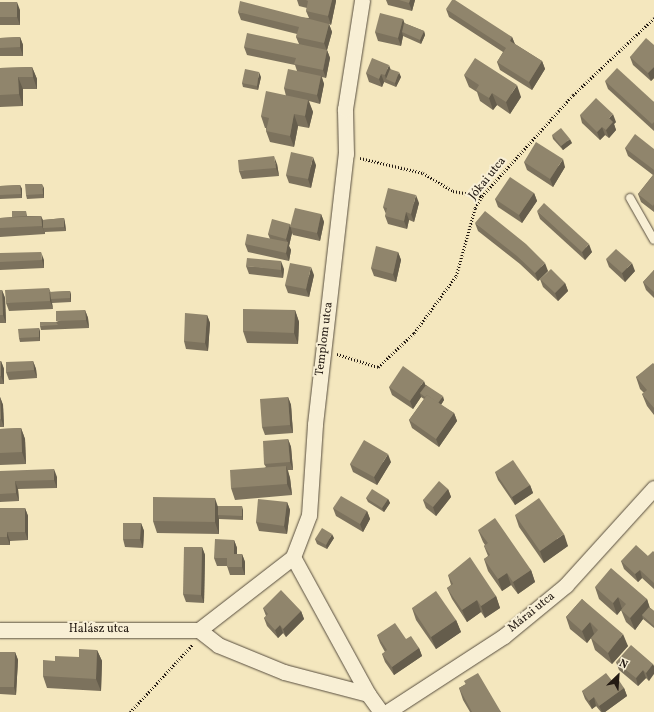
<!DOCTYPE html>
<meta charset="utf-8">
<style>
body{margin:0}
#map{position:relative;width:654px;height:712px;overflow:hidden;background:#f4e7be;font-family:Vollkorn,serif}
div>[style]{position:absolute}
.path>*{height:2.5px;margin-top:-1.25px;transform-origin:0;background:repeating-linear-gradient(90deg,#231a13 0 1px,transparent 0 3px)}
.roads{filter:drop-shadow(0 0 1px #574d3e) drop-shadow(0 0 1px #574d3e)}
.service>*{height:8px;margin:-4px;padding:0 4px;transform-origin:4px;border-radius:4px;background:#f8efd5}
.minor>*{height:15px;margin:-7.5px;padding:0 7.5px;transform-origin:7.5px;border-radius:7.5px;background:#f8efd5}
.wall>*{inset:0;background:#7c725d}
.shaded-wall>*{inset:0;background:#655d4c}
.building>*{inset:0;background:#90856c}
span{translate:-50% -50%;white-space:nowrap;text-align:center;line-height:1.15;-webkit-text-stroke:4px #f8efd5;paint-order:stroke}
.street-label{font-size:12px;color:#231a13}
.north{position:absolute;left:598px;top:656px;width:40px;height:40px;-webkit-text-stroke:3px #f8efd5;paint-order:stroke;rotate:25deg;font-size:11px;font-weight:700;line-height:16px;text-align:center;color:#231a13}
.north::after{content:'';display:block;margin:auto;width:14px;height:18px;background:#231a13;clip-path:polygon(50% 0,100% 100%,50% 72%,0 100%)}
</style>
<div id="map">
<div class="path">
<div style="left:360px;top:158px;width:65px;rotate:13.4deg"></div>
<div style="left:423px;top:173px;width:35px;rotate:31deg"></div>
<div style="left:453px;top:191px;width:29px;rotate:10deg"></div>
<div style="left:337px;top:354px;width:43px;rotate:17.6deg"></div>
<div style="left:378px;top:367px;width:50px;rotate:-43.4deg"></div>
<div style="left:414px;top:333px;width:71px;rotate:-53.6deg"></div>
<div style="left:456px;top:276px;width:71px;rotate:-74.4deg"></div>
<div style="left:475px;top:208px;width:14px;rotate:-60deg"></div>
<div style="left:482px;top:196px;width:136px;rotate:-48deg"></div>
<div style="left:573px;top:95px;width:112px;rotate:-43.5deg"></div>
<div style="left:130px;top:712px;width:93px;rotate:-47.2deg"></div>
</div>
<div class="roads">
<div class="service">
<div style="left:630px;top:198px;width:48px;rotate:60.3deg"></div>
</div>
<div class="minor">
<div style="left:293px;top:557px;width:156px;rotate:61.3deg"></div>
<div style="left:0;top:630px;width:199px"></div>
<div style="left:199px;top:630px;width:119px;rotate:-37.8deg"></div>
<div style="left:293px;top:557px;width:45px;rotate:-69.1deg"></div>
<div style="left:309px;top:515px;width:91px;rotate:-86.2deg"></div>
<div style="left:315px;top:424px;width:272px;rotate:-83.5deg"></div>
<div style="left:346px;top:154px;width:45px;rotate:-91.3deg"></div>
<div style="left:345px;top:109px;width:110px;rotate:-81.1deg"></div>
<div style="left:199px;top:630px;width:24px;rotate:38deg"></div>
<div style="left:218px;top:645px;width:71px;rotate:22.2deg"></div>
<div style="left:284px;top:672px;width:87px;rotate:14.7deg"></div>
<div style="left:368px;top:694px;width:22px;rotate:54deg"></div>
<div style="left:387px;top:712px;width:140px;rotate:-33deg"></div>
<div style="left:504px;top:636px;width:80px;rotate:-39.4deg"></div>
<div style="left:566px;top:585px;width:131px;rotate:-47.8deg"></div>
</div>
</div>
<div class="wall">
<div style="clip-path:polygon(297px 0,336px 0,336px 1px,331px 25px,329px 24px,332px 32px,327px 50px,330px 58px,326px 78px,322px 77px,324px 84px,320px 104px,309px 101px,313px 112px,309px 128px,298px 126px,294px 147px,270px 142px,266px 131px,266px 128px,265px 128px,261px 116px,286px 96px,284px 88px,297px 71px,295px 65px,247px 55px,244px 47px,299px 44px,296px 37px,297px 34px,241px 20px,238px 12px,309px 18px,306px 11px,307px 8px,299px 6px)"></div>
<div style="clip-path:polygon(386px 0,415px 0,412px 11px,388px 5px)"></div>
<div style="clip-path:polygon(0 2px,20px 10px,20px 25px,0 25px)"></div>
<div style="clip-path:polygon(446px 9px,512px 37px,515px 44px,542px 61px,545px 69px,532px 90px,500px 70px,497px 62px,503px 52px,449px 17px)"></div>
<div style="clip-path:polygon(403px 19px,404px 23px,424px 31px,425px 35px,421px 44px,403px 36px,401px 46px,378px 41px,375px 32px)"></div>
<div style="clip-path:polygon(20px 37px,23px 45px,23px 56px,0 56px,0 38px)"></div>
<div style="clip-path:polygon(654px 45px,654px 78px,651px 81px,633px 65px,630px 57px)"></div>
<div style="clip-path:polygon(32px 67px,37px 79px,37px 89px,23px 89px,23px 106px,0 107px,0 68px)"></div>
<div style="clip-path:polygon(390px 69px,401px 77px,396px 87px,384px 82px,382px 87px,369px 82px,366px 73px)"></div>
<div style="clip-path:polygon(464px 75px,521px 97px,510px 114px,497px 105px,493px 110px,480px 101px,477px 92px,469px 87px)"></div>
<div style="clip-path:polygon(261px 77px,258px 90px,243px 87px,242px 83px)"></div>
<div style="clip-path:polygon(605px 81px,654px 102px,654px 131px,608px 89px)"></div>
<div style="clip-path:polygon(580px 115px,616px 122px,614px 124px,616px 130px,609px 138px,605px 135px,600px 140px,582px 123px)"></div>
<div style="clip-path:polygon(552px 135px,572px 143px,563px 150px,553px 139px)"></div>
<div style="clip-path:polygon(625px 148px,654px 149px,654px 212px,641px 202px,638px 194px,653px 175px,628px 156px)"></div>
<div style="clip-path:polygon(524px 162px,565px 167px,553px 187px,527px 170px)"></div>
<div style="clip-path:polygon(277px 164px,279px 176px,242px 179px,239px 171px)"></div>
<div style="clip-path:polygon(316px 165px,311px 188px,289px 183px,286px 175px)"></div>
<div style="clip-path:polygon(20px 185px,22px 189px,22px 198px,0 199px,0 186px)"></div>
<div style="clip-path:polygon(44px 188px,44px 198px,27px 199px,26px 195px)"></div>
<div style="clip-path:polygon(534px 193px,537px 201px,522px 223px,498px 207px,495px 199px)"></div>
<div style="clip-path:polygon(419px 203px,414px 222px,409px 220px,407px 229px,388px 224px,385px 216px,386px 214px,383px 207px)"></div>
<div style="clip-path:polygon(26px 211px,27px 216px,41px 216px,43px 220px,64px 218px,65px 223px,66px 231px,45px 232px,45px 234px,0 237px,0 218px,12px 217px)"></div>
<div style="clip-path:polygon(537px 211px,592px 252px,585px 260px,540px 219px)"></div>
<div style="clip-path:polygon(321px 214px,324px 222px,320px 241px,293px 235px,292px 233px,289px 246px,291px 250px,289px 261px,248px 252px,245px 244px,270px 239px,268px 234px,290px 224px,291px 227px)"></div>
<div style="clip-path:polygon(475px 223px,548px 271px,538px 281px,520px 264px,478px 231px)"></div>
<div style="clip-path:polygon(398px 252px,401px 260px,396px 282px,374px 276px,371px 268px)"></div>
<div style="clip-path:polygon(0 253px,44px 260px,44px 268px,0 270px)"></div>
<div style="clip-path:polygon(606px 259px,635px 271px,625px 282px,609px 267px)"></div>
<div style="clip-path:polygon(246px 266px,284px 269px,283px 278px,249px 274px)"></div>
<div style="clip-path:polygon(654px 270px,654px 298px,646px 290px,643px 282px)"></div>
<div style="clip-path:polygon(314px 275px,309px 297px,288px 293px,285px 285px)"></div>
<div style="clip-path:polygon(540px 279px,565px 283px,568px 291px,558px 301px,543px 287px)"></div>
<div style="clip-path:polygon(0 290px,2px 290px,5px 298px,6px 323px,0 323px)"></div>
<div style="clip-path:polygon(70px 291px,71px 295px,71px 302px,52px 303px,53px 309px,9px 311px,6px 303px,50px 292px)"></div>
<div style="clip-path:polygon(85px 310px,88px 318px,89px 328px,41px 330px,40px 326px,56px 322px)"></div>
<div style="clip-path:polygon(295px 310px,299px 322px,298px 344px,247px 343px,243px 331px)"></div>
<div style="clip-path:polygon(207px 315px,210px 323px,208px 351px,186px 349px,184px 341px)"></div>
<div style="clip-path:polygon(39px 328px,40px 332px,40px 341px,20px 342px,19px 338px)"></div>
<div style="clip-path:polygon(0 361px,1px 361px,4px 369px,4px 384px,0 384px)"></div>
<div style="clip-path:polygon(33px 361px,36px 369px,37px 378px,9px 380px,6px 372px)"></div>
<div style="clip-path:polygon(654px 364px,654px 415px,647px 406px,642px 394px,644px 393px,640px 389px,636px 377px)"></div>
<div style="clip-path:polygon(426px 385px,444px 400px,441px 405px,454px 413px,457px 421px,439px 447px,412px 428px,409px 420px,424px 399px,421px 397px,413px 409px,392px 395px,389px 387px)"></div>
<div style="clip-path:polygon(0 397px,3px 405px,4px 427px,0 427px)"></div>
<div style="clip-path:polygon(288px 397px,291px 405px,293px 433px,265px 435px,262px 427px)"></div>
<div style="clip-path:polygon(21px 428px,25px 439px,26px 464px,0 465px,0 429px)"></div>
<div style="clip-path:polygon(288px 439px,291px 447px,293px 470px,288px 470px,290px 478px,292px 495px,235px 500px,231px 488px,266px 467px,264px 464px)"></div>
<div style="clip-path:polygon(391px 462px,377px 485px,353px 472px,350px 464px)"></div>
<div style="clip-path:polygon(0 471px,57px 477px,57px 488px,18px 489px,19px 501px,0 502px)"></div>
<div style="clip-path:polygon(495px 472px,530px 485px,533px 493px,515px 505px,498px 480px)"></div>
<div style="clip-path:polygon(448px 489px,451px 497px,436px 516px,426px 508px,423px 500px)"></div>
<div style="clip-path:polygon(366px 498px,388px 499px,390px 503px,384px 512px,368px 502px)"></div>
<div style="clip-path:polygon(287px 502px,290px 510px,287px 534px,259px 531px,256px 522px)"></div>
<div style="clip-path:polygon(218px 506px,243px 510px,243px 520px,219px 519px,219px 534px,157px 533px,153px 521px)"></div>
<div style="clip-path:polygon(0 508px,25px 508px,28px 516px,28px 540px,10px 541px,10px 545px,0 545px)"></div>
<div style="clip-path:polygon(333px 508px,367px 511px,370px 519px,363px 532px,336px 516px)"></div>
<div style="clip-path:polygon(515px 515px,568px 546px,544px 563px,519px 527px)"></div>
<div style="clip-path:polygon(141px 523px,144px 531px,143px 548px,125px 547px,123px 539px)"></div>
<div style="clip-path:polygon(478px 530px,531px 570px,535px 582px,518px 594px,511px 585px,502px 591px,488px 571px,484px 559px,488px 556px,484px 546px,485px 545px,483px 542px)"></div>
<div style="clip-path:polygon(334px 538px,327px 549px,317px 544px,315px 539px)"></div>
<div style="clip-path:polygon(234px 540px,237px 548px,237px 554px,242px 554px,245px 562px,245px 575px,230px 575px,227px 566px,217px 566px,214px 558px)"></div>
<div style="clip-path:polygon(202px 547px,205px 555px,204px 603px,186px 602px,183px 594px)"></div>
<div style="clip-path:polygon(654px 552px,654px 589px,642px 578px,638px 582px,624px 569px,621px 561px,648px 556px)"></div>
<div style="clip-path:polygon(448px 575px,496px 596px,500px 608px,485px 618px,481px 612px,467px 622px,452px 599px,447px 588px,451px 585px)"></div>
<div style="clip-path:polygon(595px 587px,647px 599px,649px 607px,654px 611px,654px 628px,643px 619px,635px 630px,626px 622px,621px 610px,617px 615px,599px 599px)"></div>
<div style="clip-path:polygon(582px 599px,628px 646px,612px 664px,595px 650px,591px 638px,587px 643px,570px 629px,566px 617px)"></div>
<div style="clip-path:polygon(263px 608px,301px 611px,304px 619px,286px 637px,283px 633px,278px 638px,267px 626px,264px 618px,266px 616px)"></div>
<div style="clip-path:polygon(412px 608px,456px 620px,461px 632px,436px 649px,416px 620px)"></div>
<div style="clip-path:polygon(377px 635px,406px 639px,419px 648px,422px 656px,394px 675px,385px 662px,382px 654px,385px 652px,380px 643px)"></div>
<div style="clip-path:polygon(97px 650px,102px 661px,101px 691px,47px 688px,43px 676px,55px 661px,79px 657px)"></div>
<div style="clip-path:polygon(0 652px,15px 652px,18px 660px,16px 695px,0 694px)"></div>
<div style="clip-path:polygon(616px 662px,653px 664px,649px 681px,646px 678px,638px 686px,619px 670px)"></div>
<div style="clip-path:polygon(464px 681px,501px 712px,470px 712px,463px 700px,459px 688px,466px 684px)"></div>
<div style="clip-path:polygon(613px 682px,624px 688px,627px 696px,605px 712px,601px 712px,596px 706px,592px 709px,585px 699px,582px 691px)"></div>
</div>
<div class="shaded-wall">
<div style="clip-path:polygon(332px 0,336px 0,336px 1px,331px 25px,328px 16px)"></div>
<div style="clip-path:polygon(410px 0,415px 0,412px 11px,409px 3px)"></div>
<div style="clip-path:polygon(17px 2px,20px 10px,20px 25px,17px 17px)"></div>
<div style="clip-path:polygon(403px 19px,406px 27px,402px 32px,403px 36px,401px 46px,398px 38px)"></div>
<div style="clip-path:polygon(329px 24px,332px 32px,327px 50px,330px 58px,326px 78px,323px 70px,327px 51px,324px 43px)"></div>
<div style="clip-path:polygon(424px 31px,425px 35px,421px 44px,420px 40px)"></div>
<div style="clip-path:polygon(20px 37px,23px 45px,23px 56px,20px 47px)"></div>
<div style="clip-path:polygon(512px 37px,515px 45px,510px 41px)"></div>
<div style="clip-path:polygon(542px 61px,545px 69px,532px 90px,529px 82px)"></div>
<div style="clip-path:polygon(389px 65px,392px 73px,386px 79px,385px 75px)"></div>
<div style="clip-path:polygon(32px 67px,37px 79px,37px 89px,33px 77px)"></div>
<div style="clip-path:polygon(654px 67px,654px 78px,651px 81px,648px 73px)"></div>
<div style="clip-path:polygon(259px 72px,261px 77px,258px 90px,257px 86px)"></div>
<div style="clip-path:polygon(399px 72px,401px 77px,396px 87px,395px 83px)"></div>
<div style="clip-path:polygon(381px 74px,384px 82px,382px 87px,379px 79px)"></div>
<div style="clip-path:polygon(321px 76px,324px 84px,320px 104px,317px 95px)"></div>
<div style="clip-path:polygon(18px 77px,23px 89px,23px 106px,19px 94px)"></div>
<div style="clip-path:polygon(517px 85px,521px 97px,510px 114px,506px 102px)"></div>
<div style="clip-path:polygon(492px 93px,497px 105px,493px 110px,489px 98px)"></div>
<div style="clip-path:polygon(308px 100px,313px 112px,309px 128px,305px 116px)"></div>
<div style="clip-path:polygon(294px 114px,298px 126px,294px 147px,290px 136px)"></div>
<div style="clip-path:polygon(613px 114px,616px 122px,614px 124px,616px 130px,609px 138px,606px 130px,609px 118px)"></div>
<div style="clip-path:polygon(602px 127px,605px 135px,600px 140px,597px 132px)"></div>
<div style="clip-path:polygon(570px 139px,572px 143px,563px 150px,561px 146px)"></div>
<div style="clip-path:polygon(274px 156px,277px 164px,279px 176px,276px 168px)"></div>
<div style="clip-path:polygon(313px 157px,316px 165px,311px 188px,308px 179px)"></div>
<div style="clip-path:polygon(563px 159px,565px 167px,553px 187px,550px 179px)"></div>
<div style="clip-path:polygon(42px 184px,44px 188px,44px 198px,43px 194px)"></div>
<div style="clip-path:polygon(20px 185px,22px 189px,22px 198px,21px 194px)"></div>
<div style="clip-path:polygon(534px 193px,537px 201px,522px 223px,519px 215px)"></div>
<div style="clip-path:polygon(416px 195px,419px 203px,414px 222px,411px 214px)"></div>
<div style="clip-path:polygon(406px 212px,409px 220px,407px 229px,404px 221px)"></div>
<div style="clip-path:polygon(321px 214px,324px 222px,320px 241px,317px 233px)"></div>
<div style="clip-path:polygon(41px 216px,44px 224px,43px 228px,45px 234px,42px 226px)"></div>
<div style="clip-path:polygon(64px 218px,65px 223px,66px 231px,64px 227px)"></div>
<div style="clip-path:polygon(290px 224px,292px 233px,289px 246px,291px 250px,289px 261px,286px 253px,288px 243px,286px 239px)"></div>
<div style="clip-path:polygon(589px 244px,592px 252px,585px 260px,582px 252px)"></div>
<div style="clip-path:polygon(41px 252px,44px 260px,44px 268px,42px 260px)"></div>
<div style="clip-path:polygon(398px 252px,401px 260px,396px 282px,393px 274px)"></div>
<div style="clip-path:polygon(281px 261px,284px 269px,283px 278px,281px 270px)"></div>
<div style="clip-path:polygon(545px 263px,548px 271px,538px 281px,535px 273px)"></div>
<div style="clip-path:polygon(632px 263px,635px 271px,625px 282px,622px 273px)"></div>
<div style="clip-path:polygon(311px 267px,314px 275px,309px 297px,306px 289px)"></div>
<div style="clip-path:polygon(565px 283px,568px 291px,558px 301px,555px 293px)"></div>
<div style="clip-path:polygon(49px 288px,52px 296px,51px 299px,52px 303px,53px 309px,50px 301px)"></div>
<div style="clip-path:polygon(2px 290px,5px 298px,6px 323px,3px 315px)"></div>
<div style="clip-path:polygon(70px 291px,71px 295px,71px 302px,70px 298px)"></div>
<div style="clip-path:polygon(85px 310px,88px 318px,89px 328px,86px 320px)"></div>
<div style="clip-path:polygon(295px 310px,299px 322px,298px 344px,294px 333px)"></div>
<div style="clip-path:polygon(207px 315px,210px 323px,208px 351px,205px 343px)"></div>
<div style="clip-path:polygon(39px 328px,40px 332px,40px 341px,39px 337px)"></div>
<div style="clip-path:polygon(1px 361px,4px 369px,4px 384px,1px 376px)"></div>
<div style="clip-path:polygon(33px 361px,36px 369px,37px 378px,34px 370px)"></div>
<div style="clip-path:polygon(424px 381px,427px 389px,420px 393px,421px 397px,413px 409px,410px 401px)"></div>
<div style="clip-path:polygon(443px 396px,444px 400px,438px 409px,437px 405px)"></div>
<div style="clip-path:polygon(0 397px,3px 405px,4px 427px,1px 419px)"></div>
<div style="clip-path:polygon(288px 397px,291px 405px,293px 433px,290px 425px)"></div>
<div style="clip-path:polygon(454px 413px,457px 421px,439px 447px,436px 439px)"></div>
<div style="clip-path:polygon(21px 428px,25px 439px,26px 464px,22px 452px)"></div>
<div style="clip-path:polygon(288px 439px,291px 447px,293px 470px,290px 462px)"></div>
<div style="clip-path:polygon(388px 454px,391px 462px,377px 485px,374px 477px)"></div>
<div style="clip-path:polygon(286px 466px,290px 478px,292px 495px,287px 484px)"></div>
<div style="clip-path:polygon(54px 469px,57px 477px,57px 488px,54px 480px)"></div>
<div style="clip-path:polygon(15px 481px,18px 489px,19px 501px,16px 493px)"></div>
<div style="clip-path:polygon(530px 485px,533px 493px,515px 505px,512px 497px)"></div>
<div style="clip-path:polygon(448px 489px,451px 497px,436px 516px,433px 507px)"></div>
<div style="clip-path:polygon(215px 498px,219px 510px,218px 515px,219px 519px,219px 534px,215px 522px)"></div>
<div style="clip-path:polygon(388px 499px,390px 503px,384px 512px,382px 508px)"></div>
<div style="clip-path:polygon(287px 502px,290px 510px,287px 534px,284px 526px)"></div>
<div style="clip-path:polygon(242px 506px,243px 510px,243px 520px,242px 516px)"></div>
<div style="clip-path:polygon(25px 508px,28px 516px,28px 540px,25px 532px)"></div>
<div style="clip-path:polygon(367px 511px,370px 519px,363px 532px,360px 524px)"></div>
<div style="clip-path:polygon(141px 523px,144px 531px,143px 548px,140px 539px)"></div>
<div style="clip-path:polygon(7px 532px,10px 541px,10px 545px,7px 537px)"></div>
<div style="clip-path:polygon(332px 534px,334px 538px,327px 549px,326px 545px)"></div>
<div style="clip-path:polygon(564px 534px,568px 546px,544px 563px,540px 551px)"></div>
<div style="clip-path:polygon(234px 540px,237px 548px,237px 562px,234px 554px)"></div>
<div style="clip-path:polygon(202px 547px,205px 555px,204px 603px,201px 595px)"></div>
<div style="clip-path:polygon(242px 554px,245px 562px,245px 575px,242px 567px)"></div>
<div style="clip-path:polygon(531px 570px,535px 582px,518px 594px,513px 582px)"></div>
<div style="clip-path:polygon(640px 570px,642px 578px,638px 582px,635px 574px)"></div>
<div style="clip-path:polygon(507px 573px,511px 585px,502px 591px,498px 579px)"></div>
<div style="clip-path:polygon(496px 596px,500px 608px,485px 618px,481px 606px)"></div>
<div style="clip-path:polygon(618px 597px,622px 609px,617px 615px,613px 603px)"></div>
<div style="clip-path:polygon(647px 599px,651px 611px,642px 615px,643px 619px,635px 630px,630px 618px)"></div>
<div style="clip-path:polygon(477px 600px,481px 612px,467px 622px,462px 610px)"></div>
<div style="clip-path:polygon(301px 611px,304px 619px,286px 637px,283px 629px)"></div>
<div style="clip-path:polygon(456px 620px,461px 632px,436px 649px,431px 637px)"></div>
<div style="clip-path:polygon(590px 622px,594px 634px,587px 643px,582px 631px)"></div>
<div style="clip-path:polygon(280px 625px,283px 633px,278px 638px,275px 630px)"></div>
<div style="clip-path:polygon(623px 634px,628px 646px,612px 664px,608px 653px)"></div>
<div style="clip-path:polygon(419px 648px,422px 656px,394px 675px,392px 667px)"></div>
<div style="clip-path:polygon(97px 650px,102px 661px,101px 691px,96px 679px)"></div>
<div style="clip-path:polygon(15px 652px,18px 660px,16px 695px,14px 687px)"></div>
<div style="clip-path:polygon(653px 664px,654px 666px,654px 674px,649px 681px,646px 673px)"></div>
<div style="clip-path:polygon(643px 670px,646px 678px,638px 686px,636px 678px)"></div>
<div style="clip-path:polygon(624px 688px,627px 696px,605px 712px,602px 712px,599px 706px)"></div>
<div style="clip-path:polygon(594px 697px,596px 706px,592px 709px,589px 701px)"></div>
</div>
<div class="building">
<div style="clip-path:polygon(306px 0,332px 0,328px 16px,306px 11px,308px 1px)"></div>
<div style="clip-path:polygon(399px 0,410px 0,409px 3px)"></div>
<div style="clip-path:polygon(452px 0,455px 0,512px 37px,510px 41px,542px 61px,529px 82px,497px 62px,506px 48px,446px 9px)"></div>
<div style="clip-path:polygon(240px 1px,329px 24px,324px 43px,296px 37px,299px 27px,238px 12px)"></div>
<div style="clip-path:polygon(0 2px,17px 2px,17px 17px,0 17px)"></div>
<div style="clip-path:polygon(380px 13px,403px 19px,398px 38px,375px 32px)"></div>
<div style="clip-path:polygon(404px 23px,424px 31px,420px 40px,402px 32px)"></div>
<div style="clip-path:polygon(247px 33px,327px 50px,323px 70px,294px 64px,296px 58px,244px 47px)"></div>
<div style="clip-path:polygon(20px 37px,20px 47px,0 48px,0 38px)"></div>
<div style="clip-path:polygon(646px 38px,654px 45px,654px 67px,648px 73px,630px 57px)"></div>
<div style="clip-path:polygon(372px 58px,389px 65px,385px 75px,381px 74px,379px 79px,366px 73px)"></div>
<div style="clip-path:polygon(475px 58px,517px 85px,506px 102px,492px 93px,489px 98px,476px 90px,479px 85px,464px 75px)"></div>
<div style="clip-path:polygon(32px 67px,33px 77px,18px 77px,19px 94px,0 95px,0 68px)"></div>
<div style="clip-path:polygon(617px 68px,654px 102px,654px 122px,652px 124px,605px 81px)"></div>
<div style="clip-path:polygon(245px 69px,259px 72px,257px 86px,242px 83px)"></div>
<div style="clip-path:polygon(288px 69px,321px 76px,317px 95px,284px 88px)"></div>
<div style="clip-path:polygon(390px 69px,399px 72px,395px 83px,386px 79px)"></div>
<div style="clip-path:polygon(266px 91px,308px 100px,305px 116px,294px 114px,290px 136px,266px 131px,269px 118px,261px 116px)"></div>
<div style="clip-path:polygon(596px 98px,613px 114px,609px 118px,613px 122px,606px 130px,602px 127px,597px 132px,580px 115px)"></div>
<div style="clip-path:polygon(561px 128px,570px 139px,561px 146px,552px 135px)"></div>
<div style="clip-path:polygon(635px 134px,654px 149px,654px 170px,625px 148px)"></div>
<div style="clip-path:polygon(536px 142px,563px 159px,550px 179px,524px 162px)"></div>
<div style="clip-path:polygon(291px 152px,313px 157px,308px 179px,286px 175px)"></div>
<div style="clip-path:polygon(274px 156px,276px 168px,239px 171px,238px 160px)"></div>
<div style="clip-path:polygon(654px 174px,654px 204px,653px 206px,638px 194px)"></div>
<div style="clip-path:polygon(510px 177px,534px 193px,519px 215px,495px 199px)"></div>
<div style="clip-path:polygon(25px 184px,42px 184px,43px 194px,26px 195px)"></div>
<div style="clip-path:polygon(20px 185px,21px 194px,0 195px,0 186px)"></div>
<div style="clip-path:polygon(388px 188px,416px 195px,411px 214px,406px 212px,404px 221px,385px 216px,387px 208px,383px 207px)"></div>
<div style="clip-path:polygon(544px 203px,589px 244px,582px 252px,537px 211px)"></div>
<div style="clip-path:polygon(295px 208px,321px 214px,317px 233px,290px 227px)"></div>
<div style="clip-path:polygon(12px 211px,26px 211px,26px 216px,12px 217px)"></div>
<div style="clip-path:polygon(485px 211px,526px 244px,545px 263px,535px 273px,517px 256px,475px 223px)"></div>
<div style="clip-path:polygon(41px 216px,42px 226px,0 228px,0 218px)"></div>
<div style="clip-path:polygon(64px 218px,64px 227px,43px 228px,43px 220px)"></div>
<div style="clip-path:polygon(272px 219px,290px 224px,286px 239px,268px 234px)"></div>
<div style="clip-path:polygon(247px 234px,288px 242px,286px 253px,245px 244px)"></div>
<div style="clip-path:polygon(376px 246px,398px 252px,393px 274px,371px 268px)"></div>
<div style="clip-path:polygon(616px 249px,632px 263px,622px 273px,606px 259px)"></div>
<div style="clip-path:polygon(41px 252px,42px 260px,0 262px,0 253px)"></div>
<div style="clip-path:polygon(247px 258px,281px 261px,281px 270px,246px 266px)"></div>
<div style="clip-path:polygon(290px 263px,311px 267px,306px 289px,285px 285px)"></div>
<div style="clip-path:polygon(551px 269px,565px 283px,555px 293px,540px 279px)"></div>
<div style="clip-path:polygon(654px 270px,654px 292px,643px 282px)"></div>
<div style="clip-path:polygon(49px 288px,50px 301px,6px 303px,5px 290px)"></div>
<div style="clip-path:polygon(0 290px,2px 290px,3px 315px,0 315px)"></div>
<div style="clip-path:polygon(70px 291px,70px 298px,51px 299px,50px 292px)"></div>
<div style="clip-path:polygon(243px 309px,295px 310px,294px 333px,243px 331px)"></div>
<div style="clip-path:polygon(85px 310px,86px 320px,56px 321px,56px 311px)"></div>
<div style="clip-path:polygon(185px 313px,207px 315px,205px 343px,184px 341px)"></div>
<div style="clip-path:polygon(40px 322px,56px 322px,58px 325px,40px 326px)"></div>
<div style="clip-path:polygon(39px 328px,39px 337px,19px 338px,18px 329px)"></div>
<div style="clip-path:polygon(0 361px,1px 361px,1px 376px,0 376px)"></div>
<div style="clip-path:polygon(33px 361px,34px 370px,6px 372px,6px 362px)"></div>
<div style="clip-path:polygon(653px 363px,654px 364px,654px 408px,642px 394px,647px 390px,636px 377px)"></div>
<div style="clip-path:polygon(403px 366px,424px 381px,410px 401px,389px 387px)"></div>
<div style="clip-path:polygon(426px 385px,443px 396px,438px 403px,427px 395px,425px 397px,420px 393px)"></div>
<div style="clip-path:polygon(427px 395px,454px 413px,436px 439px,409px 420px)"></div>
<div style="clip-path:polygon(0 397px,1px 419px,0 419px)"></div>
<div style="clip-path:polygon(288px 397px,290px 425px,262px 427px,260px 399px)"></div>
<div style="clip-path:polygon(21px 428px,22px 452px,0 453px,0 429px)"></div>
<div style="clip-path:polygon(288px 439px,290px 462px,264px 464px,263px 441px)"></div>
<div style="clip-path:polygon(364px 440px,388px 454px,374px 477px,350px 464px)"></div>
<div style="clip-path:polygon(513px 460px,530px 485px,512px 497px,495px 472px)"></div>
<div style="clip-path:polygon(286px 466px,287px 484px,231px 488px,230px 470px)"></div>
<div style="clip-path:polygon(54px 469px,54px 480px,15px 481px,16px 493px,0 494px,0 471px)"></div>
<div style="clip-path:polygon(439px 481px,448px 489px,433px 507px,423px 500px)"></div>
<div style="clip-path:polygon(372px 489px,388px 499px,382px 508px,366px 498px)"></div>
<div style="clip-path:polygon(341px 496px,367px 511px,360px 524px,333px 508px)"></div>
<div style="clip-path:polygon(153px 497px,215px 498px,215px 522px,153px 521px)"></div>
<div style="clip-path:polygon(539px 498px,564px 534px,540px 551px,515px 515px)"></div>
<div style="clip-path:polygon(258px 499px,287px 502px,284px 526px,256px 522px)"></div>
<div style="clip-path:polygon(218px 506px,242px 506px,242px 516px,218px 515px)"></div>
<div style="clip-path:polygon(0 508px,25px 508px,25px 532px,7px 532px,7px 537px,0 537px)"></div>
<div style="clip-path:polygon(495px 518px,531px 570px,513px 582px,507px 573px,498px 579px,484px 559px,490px 555px,484px 546px,488px 543px,478px 530px)"></div>
<div style="clip-path:polygon(123px 523px,141px 523px,140px 539px,123px 539px)"></div>
<div style="clip-path:polygon(322px 528px,332px 534px,326px 545px,315px 539px)"></div>
<div style="clip-path:polygon(215px 539px,234px 540px,234px 554px,242px 554px,242px 567px,227px 567px,227px 558px,214px 558px)"></div>
<div style="clip-path:polygon(636px 545px,648px 556px,653px 551px,654px 552px,654px 583px,640px 570px,635px 574px,621px 561px)"></div>
<div style="clip-path:polygon(184px 547px,202px 547px,201px 595px,183px 594px)"></div>
<div style="clip-path:polygon(470px 557px,496px 596px,481px 606px,477px 600px,462px 610px,447px 588px,453px 584px,448px 575px)"></div>
<div style="clip-path:polygon(611px 568px,647px 599px,630px 618px,621px 610px,626px 604px,618px 597px,613px 603px,595px 587px)"></div>
<div style="clip-path:polygon(281px 590px,301px 611px,283px 629px,280px 625px,275px 630px,264px 618px,268px 614px,263px 608px)"></div>
<div style="clip-path:polygon(436px 591px,456px 620px,431px 637px,412px 608px)"></div>
<div style="clip-path:polygon(582px 599px,623px 634px,608px 653px,591px 638px,598px 630px,590px 622px,582px 631px,566px 617px)"></div>
<div style="clip-path:polygon(649px 607px,654px 611px,654px 626px,642px 615px)"></div>
<div style="clip-path:polygon(395px 623px,406px 639px,411px 636px,419px 648px,392px 667px,382px 654px,387px 650px,377px 635px)"></div>
<div style="clip-path:polygon(631px 645px,653px 664px,646px 673px,643px 670px,636px 678px,616px 662px)"></div>
<div style="clip-path:polygon(79px 649px,97px 650px,96px 679px,43px 676px,43px 660px,55px 661px,55px 656px,79px 657px)"></div>
<div style="clip-path:polygon(0 652px,15px 652px,14px 687px,0 687px)"></div>
<div style="clip-path:polygon(478px 673px,501px 712px,472px 712px,459px 688px,466px 684px,464px 681px)"></div>
<div style="clip-path:polygon(606px 673px,613px 682px,618px 679px,624px 688px,599px 706px,594px 697px,589px 701px,582px 691px)"></div>
</div>
<div class="street-label">
<span style="left:488px;top:179px;rotate:-51deg">Jókai utca</span>
<span style="left:325px;top:339px;rotate:-83deg">Templom utca</span>
<span style="left:532px;top:613px;rotate:-39deg">Márai utca</span>
<span style="left:99px;top:630px">Halász utca</span>
</div>
<div class="north">N</div>
</div>
